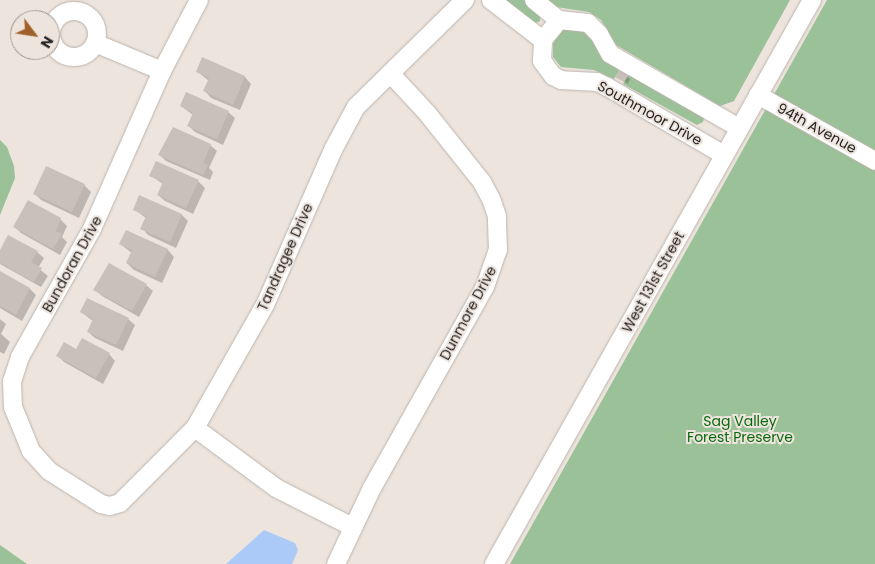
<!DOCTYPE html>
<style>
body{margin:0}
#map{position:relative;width:875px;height:564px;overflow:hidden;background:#ede4dd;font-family:Poppins,sans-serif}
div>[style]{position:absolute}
.green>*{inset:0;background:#9ac197}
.water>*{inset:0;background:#accaf7}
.shadow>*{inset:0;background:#0003}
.building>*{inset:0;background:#c8c0b9}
.roads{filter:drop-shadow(0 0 1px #bcb3ad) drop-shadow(0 0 1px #bcb3ad)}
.minor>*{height:18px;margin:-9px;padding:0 9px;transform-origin:9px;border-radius:9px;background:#fff}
.minor>.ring{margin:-9px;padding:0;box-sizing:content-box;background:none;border:18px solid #fff;border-radius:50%}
span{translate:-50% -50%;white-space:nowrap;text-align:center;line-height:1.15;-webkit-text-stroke:4px #ede4dd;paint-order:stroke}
.street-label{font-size:14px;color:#262321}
.park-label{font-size:14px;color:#096a0c}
.north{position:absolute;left:10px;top:10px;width:50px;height:50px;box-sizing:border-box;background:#ede4dd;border:1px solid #9d9792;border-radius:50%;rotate:121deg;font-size:14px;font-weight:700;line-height:20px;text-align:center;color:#262321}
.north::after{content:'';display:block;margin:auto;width:18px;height:22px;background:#a06129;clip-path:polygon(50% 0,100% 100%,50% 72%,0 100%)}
</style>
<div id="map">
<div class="green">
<div style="clip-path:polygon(502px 0,524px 0,541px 14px,540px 21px,536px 23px)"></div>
<div style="clip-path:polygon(547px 0,790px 0,734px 101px,720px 106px,616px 45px,601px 20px,589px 12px,556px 7px)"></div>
<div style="clip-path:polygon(827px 0,875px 0,875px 564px,510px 564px)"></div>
<div style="clip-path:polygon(567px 28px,579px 28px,590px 35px,620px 69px,614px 79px,594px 70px,561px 67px,553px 57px,553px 40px,558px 33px)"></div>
<div style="clip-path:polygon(629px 74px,704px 118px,703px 122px,697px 125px,623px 84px)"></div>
<div style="clip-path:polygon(0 140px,7px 147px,14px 166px,15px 178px,0 215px)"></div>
<div style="clip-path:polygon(0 545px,27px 564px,0 564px)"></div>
</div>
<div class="water">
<div style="clip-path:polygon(264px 530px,295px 543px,298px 550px,292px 564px,226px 564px)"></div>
</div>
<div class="shadow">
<div style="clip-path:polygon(203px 59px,245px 77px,251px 84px,240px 110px,211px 98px,205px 91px,209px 81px,198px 72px)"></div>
<div style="clip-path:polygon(627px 76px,630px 79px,628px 84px,617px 77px)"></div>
<div style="clip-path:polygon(181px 106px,228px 112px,235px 118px,223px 145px,195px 132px,189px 126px,193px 115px)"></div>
<div style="clip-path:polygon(210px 145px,217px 151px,209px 168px,213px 172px,210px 180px,166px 161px,160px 155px)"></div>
<div style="clip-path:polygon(47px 167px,85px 186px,91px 192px,79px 218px,41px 200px,34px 193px)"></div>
<div style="clip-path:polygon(151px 176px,198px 181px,205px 188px,193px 214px,165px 201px,158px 195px,163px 184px)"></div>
<div style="clip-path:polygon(140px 197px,182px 215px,188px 221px,176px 248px,148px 235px,142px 228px,146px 218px,134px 209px)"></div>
<div style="clip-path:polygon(60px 219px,67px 226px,62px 237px,67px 242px,60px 255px,21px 233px,15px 227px)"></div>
<div style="clip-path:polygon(126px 231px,168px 250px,174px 257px,162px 283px,134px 270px,127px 263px,132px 253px,120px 244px)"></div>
<div style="clip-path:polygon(37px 252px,44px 258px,38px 268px,48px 276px,41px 287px,0 264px,0 253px)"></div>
<div style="clip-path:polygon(0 272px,30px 289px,36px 295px,22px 321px,0 308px)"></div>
<div style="clip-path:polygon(146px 285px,153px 291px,139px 317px,102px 296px,95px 290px)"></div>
<div style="clip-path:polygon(81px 312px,128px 319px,135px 325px,123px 351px,95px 338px,88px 332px,93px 321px)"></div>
<div style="clip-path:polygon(0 319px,6px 324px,1px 334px,10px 342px,4px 354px,0 352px)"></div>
<div style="clip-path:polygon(76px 350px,109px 354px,115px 361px,103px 384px,64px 362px,58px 356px)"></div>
</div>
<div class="building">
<div style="clip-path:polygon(202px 57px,245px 76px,233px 105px,203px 91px,209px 78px,196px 72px)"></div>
<div style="clip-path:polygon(619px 70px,628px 75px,624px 82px,615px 77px)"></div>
<div style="clip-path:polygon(186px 92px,229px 111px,217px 139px,187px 126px,193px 113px,180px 106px)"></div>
<div style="clip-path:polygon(173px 127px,211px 144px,203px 163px,208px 165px,203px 175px,158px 155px)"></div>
<div style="clip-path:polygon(156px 161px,199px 180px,186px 208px,157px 195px,163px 182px,149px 176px)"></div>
<div style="clip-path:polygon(46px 166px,85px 184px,72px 212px,33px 194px)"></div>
<div style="clip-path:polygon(139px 195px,182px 214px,170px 242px,140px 229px,146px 216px,133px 210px)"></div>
<div style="clip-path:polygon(28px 200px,61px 218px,56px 231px,62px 234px,53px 249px,13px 227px)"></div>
<div style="clip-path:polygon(126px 230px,168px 249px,155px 277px,126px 263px,132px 250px,119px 244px)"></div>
<div style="clip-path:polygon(8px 235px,38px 251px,31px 262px,42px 268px,34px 282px,0 263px,0 250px)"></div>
<div style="clip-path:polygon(109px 263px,147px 284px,132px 311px,93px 290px)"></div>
<div style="clip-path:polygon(0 271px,30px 288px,16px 315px,0 306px)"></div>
<div style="clip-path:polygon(87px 298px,129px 318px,116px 345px,87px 332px,93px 319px,80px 312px)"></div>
<div style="clip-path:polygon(82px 338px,110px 353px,96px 378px,56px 356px,64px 342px,76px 349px)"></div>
</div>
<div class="roads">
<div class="minor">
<div style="left:199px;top:0;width:80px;rotate:117.5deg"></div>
<div style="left:162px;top:71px;width:173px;rotate:113.9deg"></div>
<div style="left:92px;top:229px;width:147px;rotate:119.4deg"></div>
<div style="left:20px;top:357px;width:25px;rotate:108deg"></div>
<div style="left:12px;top:381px;width:26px;rotate:88deg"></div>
<div style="left:13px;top:407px;width:48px;rotate:67.8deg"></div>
<div style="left:31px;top:451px;width:27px;rotate:48deg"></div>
<div style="left:49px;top:471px;width:62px;rotate:32.4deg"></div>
<div style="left:101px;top:504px;width:9px;rotate:13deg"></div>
<div style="left:110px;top:506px;width:10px;rotate:-17deg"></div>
<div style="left:120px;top:503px;width:106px;rotate:-45deg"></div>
<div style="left:195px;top:428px;width:142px;rotate:-60.4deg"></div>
<div style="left:265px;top:305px;width:171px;rotate:-66.3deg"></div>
<div style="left:334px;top:148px;width:47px;rotate:-61.8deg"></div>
<div style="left:356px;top:107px;width:153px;rotate:-44.5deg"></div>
<div style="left:491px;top:0;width:66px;rotate:37.6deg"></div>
<div style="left:534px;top:0;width:32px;rotate:39deg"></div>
<div class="ring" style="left:51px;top:11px;width:28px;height:28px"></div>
<div style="left:95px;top:43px;width:73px;rotate:22.7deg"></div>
<div style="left:758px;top:95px;width:134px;rotate:29.4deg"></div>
<div style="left:724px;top:155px;width:135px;rotate:-149.8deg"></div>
<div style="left:607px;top:87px;width:11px;rotate:-153deg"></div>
<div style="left:597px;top:82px;width:36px;rotate:-177deg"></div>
<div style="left:561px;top:80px;width:9px;rotate:-153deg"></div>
<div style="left:553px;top:76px;width:19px;rotate:-126deg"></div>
<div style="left:542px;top:61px;width:21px;rotate:-87deg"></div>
<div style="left:543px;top:40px;width:26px;rotate:-51deg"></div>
<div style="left:559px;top:20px;width:29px;rotate:6deg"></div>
<div style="left:588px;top:23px;width:16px;rotate:45deg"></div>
<div style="left:599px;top:34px;width:23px;rotate:61deg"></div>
<div style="left:610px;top:54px;width:149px;rotate:29.8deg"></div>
<div style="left:195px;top:428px;width:101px;rotate:36.5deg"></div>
<div style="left:276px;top:488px;width:86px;rotate:26.9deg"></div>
<div style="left:336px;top:564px;width:84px;rotate:-64.7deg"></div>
<div style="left:372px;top:488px;width:231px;rotate:-60.7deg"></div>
<div style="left:485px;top:287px;width:39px;rotate:-71deg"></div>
<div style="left:498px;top:250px;width:34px;rotate:-92deg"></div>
<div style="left:497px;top:216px;width:18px;rotate:-109deg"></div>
<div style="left:491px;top:199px;width:19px;rotate:-118deg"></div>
<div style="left:482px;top:182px;width:88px;rotate:-128.6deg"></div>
<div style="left:427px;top:113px;width:54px;rotate:-132.8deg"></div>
<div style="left:494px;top:564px;width:647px;rotate:-60.58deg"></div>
</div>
</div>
<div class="street-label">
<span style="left:650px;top:113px;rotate:29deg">Southmoor Drive</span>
<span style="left:817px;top:128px;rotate:29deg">94th Avenue</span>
<span style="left:285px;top:257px;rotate:-66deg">Tandragee Drive</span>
<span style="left:72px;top:264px;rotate:-61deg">Bundoran Drive</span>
<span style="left:653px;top:282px;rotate:-61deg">West 131st Street</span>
<span style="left:468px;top:313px;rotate:-62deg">Dunmore Drive</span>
</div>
<div class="park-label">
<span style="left:740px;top:429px">Sag Valley<br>Forest Preserve</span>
</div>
<div class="north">N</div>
</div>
